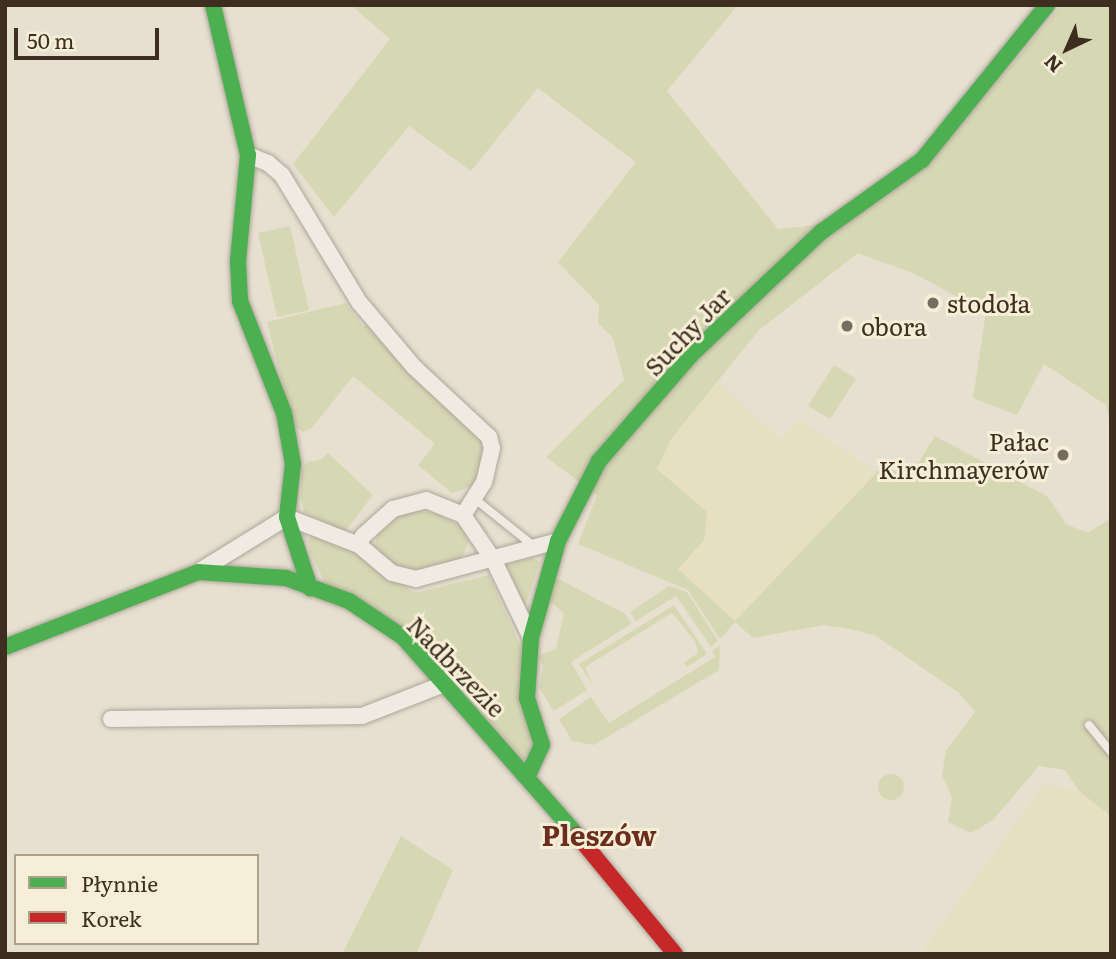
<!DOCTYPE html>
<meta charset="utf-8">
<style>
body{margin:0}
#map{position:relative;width:1116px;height:959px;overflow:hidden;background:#e7e0d1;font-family:Literata,serif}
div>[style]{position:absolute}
.farmland>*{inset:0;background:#e6dfc2}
.green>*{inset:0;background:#d6d7b3}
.round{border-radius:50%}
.roads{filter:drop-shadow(0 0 2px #ada599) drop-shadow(0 0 2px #ada599)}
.lane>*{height:8px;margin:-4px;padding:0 4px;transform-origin:4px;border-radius:4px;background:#efebe3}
.street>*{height:16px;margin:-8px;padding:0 8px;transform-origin:8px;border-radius:8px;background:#efebe3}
.fast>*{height:16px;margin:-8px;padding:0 8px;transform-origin:8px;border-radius:8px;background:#4caf50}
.jam>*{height:16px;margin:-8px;padding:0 8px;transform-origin:8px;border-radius:8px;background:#c62828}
.dots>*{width:19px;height:19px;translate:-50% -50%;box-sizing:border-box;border:4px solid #f7eed8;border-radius:50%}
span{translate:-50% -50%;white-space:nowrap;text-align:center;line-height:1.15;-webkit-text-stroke:6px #f7eed8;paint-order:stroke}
.poi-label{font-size:24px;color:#3d2e20}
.left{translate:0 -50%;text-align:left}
.right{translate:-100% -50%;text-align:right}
.street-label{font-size:24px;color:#3d2e20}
.quarter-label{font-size:28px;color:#6b2e1e;font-weight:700}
.frame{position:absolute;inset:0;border:7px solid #3d2e20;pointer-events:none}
.legend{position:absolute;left:14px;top:854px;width:245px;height:91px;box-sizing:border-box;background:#f7eed8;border:2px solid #ada18e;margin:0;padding:9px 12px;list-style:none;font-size:21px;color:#3d2e20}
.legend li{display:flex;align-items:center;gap:14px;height:35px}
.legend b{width:35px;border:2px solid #ada18e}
.north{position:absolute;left:1032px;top:14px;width:70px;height:70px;-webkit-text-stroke:5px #f7eed8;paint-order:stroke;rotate:224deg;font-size:19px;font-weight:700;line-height:28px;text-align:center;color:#3d2e20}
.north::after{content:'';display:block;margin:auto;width:24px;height:32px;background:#3d2e20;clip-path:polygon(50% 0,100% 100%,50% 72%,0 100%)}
.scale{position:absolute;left:14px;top:28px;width:145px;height:32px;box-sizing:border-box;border:4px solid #3d2e20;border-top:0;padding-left:9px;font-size:21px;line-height:24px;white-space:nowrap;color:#3d2e20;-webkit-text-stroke:5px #f7eed8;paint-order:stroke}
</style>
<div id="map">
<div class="farmland">
<div style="clip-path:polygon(718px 382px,780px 439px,800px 420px,878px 473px,735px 621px,678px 568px,704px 540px,657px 470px,671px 439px)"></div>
<div style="clip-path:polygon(1044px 784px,1079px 791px,1111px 816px,1111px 954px,920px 954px)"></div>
</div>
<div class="green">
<div style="clip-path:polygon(351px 5px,738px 5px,667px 91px,778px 229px,816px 225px,939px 151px,1062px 5px,1111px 5px,1111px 428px,1106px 405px,1044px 364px,1017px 415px,973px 398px,986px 312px,915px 274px,858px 253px,759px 330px,671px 439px,657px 469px,707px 512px,704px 540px,678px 569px,735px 621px,885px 464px,908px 480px,935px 436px,1047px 496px,1066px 524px,1088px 533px,1111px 518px,1111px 816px,1079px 791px,1065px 770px,1039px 766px,993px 820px,971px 833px,948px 822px,952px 797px,942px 775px,946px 751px,975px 712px,959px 693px,876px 636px,850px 629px,824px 625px,753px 638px,735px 622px,720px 639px,688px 590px,578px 544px,597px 495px,546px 457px,624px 380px,613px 338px,598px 323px,599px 305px,558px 262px,636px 162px,538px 88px,471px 171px,409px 126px,334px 217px,293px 164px,390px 39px)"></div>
<div style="clip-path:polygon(290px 226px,309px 310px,277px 317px,258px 233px)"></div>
<div style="clip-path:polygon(346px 303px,363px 326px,369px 324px,481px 434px,486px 456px,475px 485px,452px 493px,418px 465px,435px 444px,353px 376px,312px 428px,303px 432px,293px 425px,267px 322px)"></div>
<div style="clip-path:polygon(834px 365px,856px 379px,830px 419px,808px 406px)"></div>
<div style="clip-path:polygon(328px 453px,373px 495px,344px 533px,304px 512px,301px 499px,301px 470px,307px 462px,320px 460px)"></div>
<div style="clip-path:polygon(421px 511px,438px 514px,461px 527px,469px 542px,460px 560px,426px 572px,396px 568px,382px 559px,374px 546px,379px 531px,404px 512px)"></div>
<div style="clip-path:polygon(314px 534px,346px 547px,415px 593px,489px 575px,520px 645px,533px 750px,524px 760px,414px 637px,325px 583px,310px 552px,308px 540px)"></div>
<div style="clip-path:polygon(532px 557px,540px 562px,525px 607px,506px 565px)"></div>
<div style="clip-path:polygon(557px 578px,625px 614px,631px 624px,571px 662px,587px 690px,554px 711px,539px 688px,543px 666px,538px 656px,556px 649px,564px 613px,550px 602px)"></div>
<div style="clip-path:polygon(669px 586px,687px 592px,718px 641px,711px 647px,676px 596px,636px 621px,630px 612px)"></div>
<div style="clip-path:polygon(674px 605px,707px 654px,687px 667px,684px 663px,698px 653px,695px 641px,672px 613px,585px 667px,593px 686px,579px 664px)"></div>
<div style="clip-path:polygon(720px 645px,719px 670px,594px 745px,572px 741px,559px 719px,591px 697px,609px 723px,715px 657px,712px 651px)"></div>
<div class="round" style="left:878px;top:774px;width:26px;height:26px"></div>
<div style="clip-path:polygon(401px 836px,453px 870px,416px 954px,342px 954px)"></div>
</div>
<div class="roads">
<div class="lane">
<div style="left:475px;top:499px;width:77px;rotate:38.7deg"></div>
<div style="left:1089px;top:725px;width:35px;rotate:51deg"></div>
</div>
<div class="street">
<div style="left:248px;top:155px;width:22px;rotate:22deg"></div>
<div style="left:268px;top:163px;width:18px;rotate:41deg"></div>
<div style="left:282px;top:175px;width:149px;rotate:58.8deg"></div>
<div style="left:359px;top:302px;width:85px;rotate:49.8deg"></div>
<div style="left:414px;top:367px;width:103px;rotate:43deg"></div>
<div style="left:489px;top:437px;width:11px;rotate:75deg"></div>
<div style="left:492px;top:448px;width:35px;rotate:103deg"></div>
<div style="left:484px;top:482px;width:39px;rotate:122deg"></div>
<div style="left:359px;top:545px;width:43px;rotate:40.3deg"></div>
<div style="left:392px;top:573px;width:25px;rotate:14deg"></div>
<div style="left:416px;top:579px;width:147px;rotate:-15deg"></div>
<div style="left:198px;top:572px;width:105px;rotate:-31.7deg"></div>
<div style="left:287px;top:517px;width:77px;rotate:21.3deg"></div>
<div style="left:359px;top:545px;width:10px;rotate:-66deg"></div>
<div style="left:363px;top:536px;width:40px;rotate:-42deg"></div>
<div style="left:393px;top:509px;width:34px;rotate:-15deg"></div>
<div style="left:426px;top:500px;width:40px;rotate:22deg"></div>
<div style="left:463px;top:515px;width:55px;rotate:56deg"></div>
<div style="left:494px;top:561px;width:85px;rotate:64.3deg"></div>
<div style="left:111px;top:719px;width:251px;rotate:-0.7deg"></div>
<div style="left:362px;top:716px;width:88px;rotate:-21.3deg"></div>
</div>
<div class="fast">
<div style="left:213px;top:5px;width:154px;rotate:76.9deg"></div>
<div style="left:248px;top:155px;width:106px;rotate:95.4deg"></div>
<div style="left:238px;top:261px;width:40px;rotate:87.1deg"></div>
<div style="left:240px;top:301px;width:120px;rotate:68.6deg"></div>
<div style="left:284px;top:413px;width:52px;rotate:80deg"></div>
<div style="left:293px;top:464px;width:53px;rotate:96.5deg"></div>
<div style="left:287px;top:517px;width:75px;rotate:72.1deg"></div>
<div style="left:5px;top:647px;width:207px;rotate:-21.2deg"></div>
<div style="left:198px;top:572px;width:88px;rotate:3.9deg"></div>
<div style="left:286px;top:578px;width:67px;rotate:20.1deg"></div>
<div style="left:349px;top:601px;width:65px;rotate:33.7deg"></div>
<div style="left:403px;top:637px;width:264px;rotate:48.7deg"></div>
<div style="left:528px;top:775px;width:33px;rotate:-65deg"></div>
<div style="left:542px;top:745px;width:49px;rotate:-107.7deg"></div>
<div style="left:527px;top:698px;width:60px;rotate:-86.2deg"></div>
<div style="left:531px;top:638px;width:101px;rotate:-74.4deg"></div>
<div style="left:558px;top:541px;width:90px;rotate:-62.9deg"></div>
<div style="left:599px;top:461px;width:140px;rotate:-49deg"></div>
<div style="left:691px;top:355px;width:179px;rotate:-43.4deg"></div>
<div style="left:821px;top:232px;width:124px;rotate:-35.5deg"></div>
<div style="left:922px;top:160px;width:199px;rotate:-51.1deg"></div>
</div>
<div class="jam">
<div style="left:577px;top:835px;width:154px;rotate:50.5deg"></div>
</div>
</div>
<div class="dots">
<div style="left:933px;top:303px;background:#786c5e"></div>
<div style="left:847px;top:326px;background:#786c5e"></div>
<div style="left:1063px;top:455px;background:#786c5e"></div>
</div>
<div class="poi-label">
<span class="left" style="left:947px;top:303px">stodoła</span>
<span class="left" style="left:861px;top:326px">obora</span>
<span class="right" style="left:1049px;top:455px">Pałac<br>Kirchmayerów</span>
</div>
<div class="street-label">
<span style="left:687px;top:331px;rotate:-46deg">Suchy Jar</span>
<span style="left:457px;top:666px;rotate:46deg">Nadbrzezie</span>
</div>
<div class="quarter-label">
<span style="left:599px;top:834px">Pleszów</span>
</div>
<div class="frame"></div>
<ul class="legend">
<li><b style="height:9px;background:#4caf50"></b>Płynnie</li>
<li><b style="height:9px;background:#c62828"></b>Korek</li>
</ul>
<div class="north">N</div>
<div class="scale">50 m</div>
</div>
